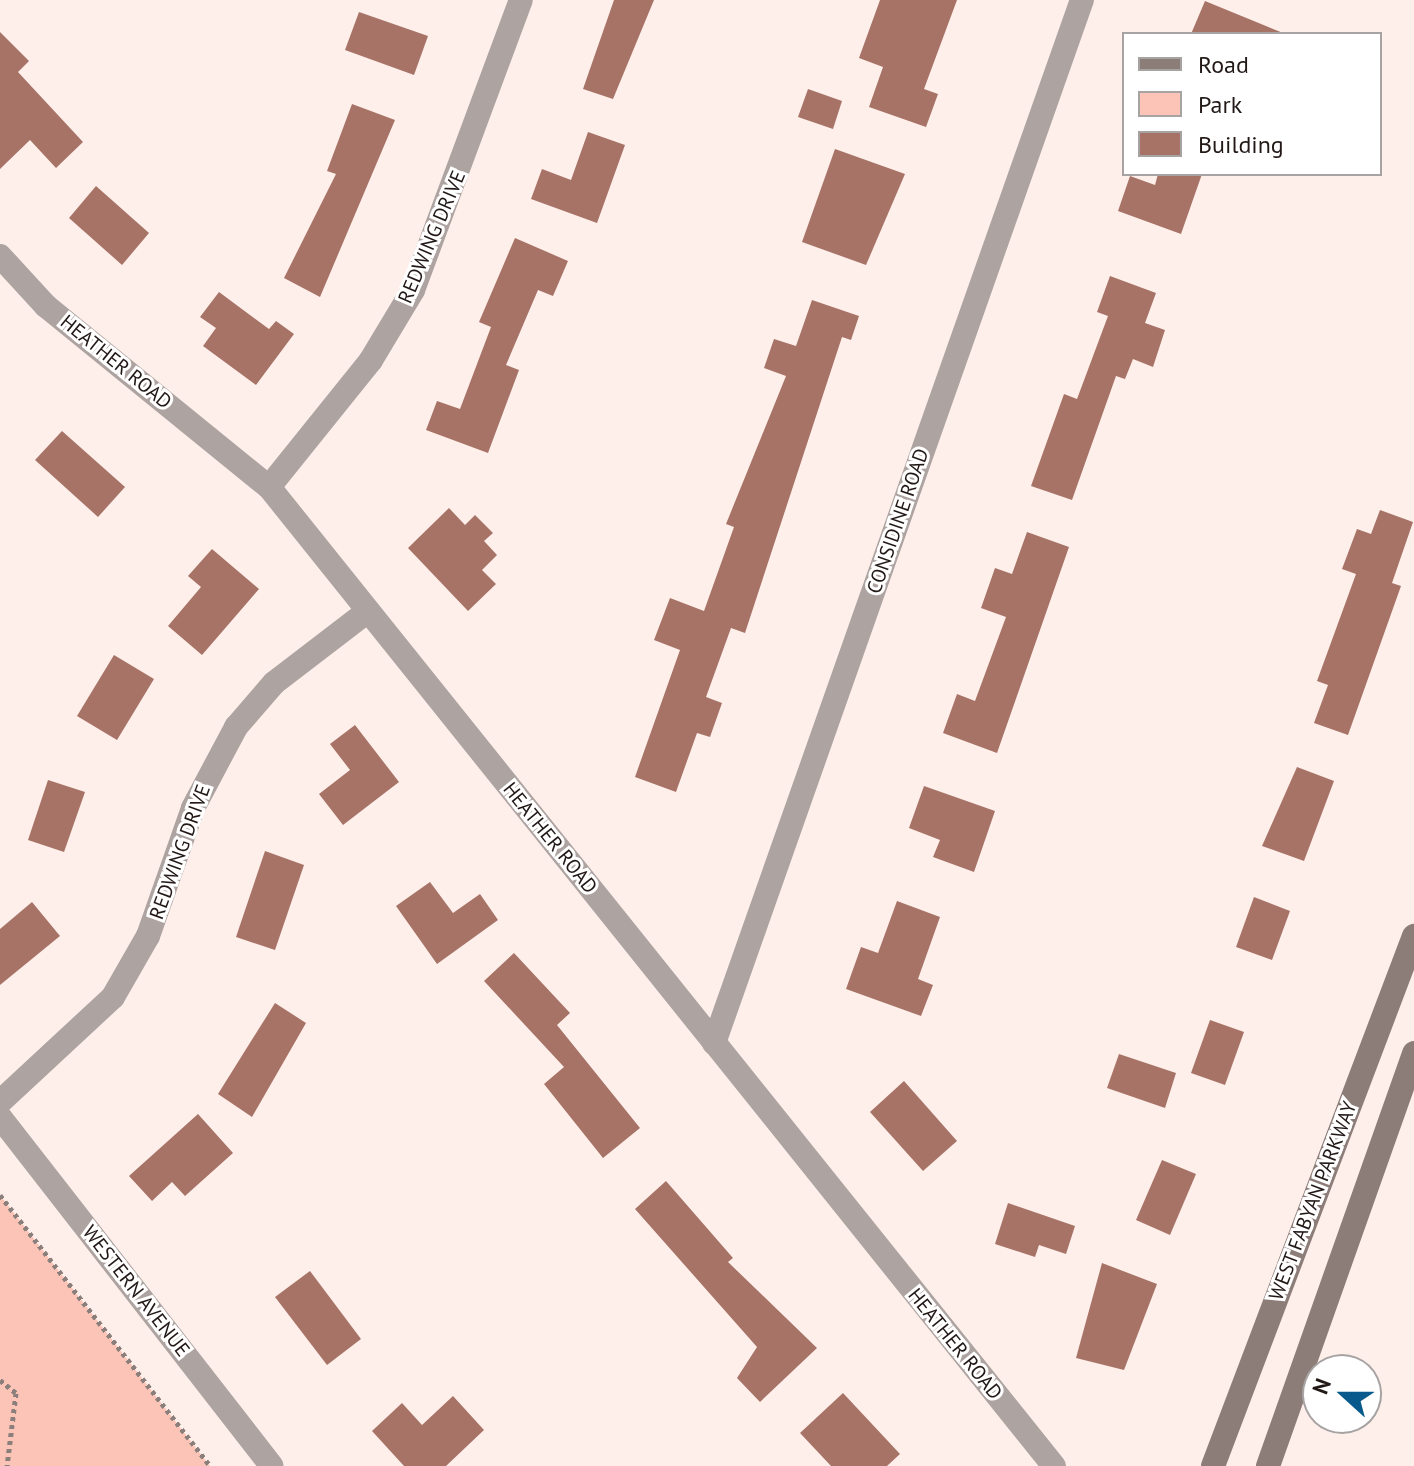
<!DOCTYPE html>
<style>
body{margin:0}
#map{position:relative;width:1414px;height:1466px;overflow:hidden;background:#feefeb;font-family:"PT Sans",sans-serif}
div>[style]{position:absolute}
.green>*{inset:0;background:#fbc4b7}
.building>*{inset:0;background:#a87367}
.path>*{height:5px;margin-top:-2.5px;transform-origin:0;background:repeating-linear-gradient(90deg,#8b7f7c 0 4px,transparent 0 8px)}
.street>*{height:24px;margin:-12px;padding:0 12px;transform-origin:12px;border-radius:12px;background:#ada3a0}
.secondary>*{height:24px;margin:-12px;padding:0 12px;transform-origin:12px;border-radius:12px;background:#8c7d79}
span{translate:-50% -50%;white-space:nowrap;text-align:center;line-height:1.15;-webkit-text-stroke:6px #fff;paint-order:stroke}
.street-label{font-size:20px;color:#221917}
.legend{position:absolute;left:1122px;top:32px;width:260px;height:144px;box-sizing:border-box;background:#fff;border:2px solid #a7a3a2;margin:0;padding:10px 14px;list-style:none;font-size:24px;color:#221917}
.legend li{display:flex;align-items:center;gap:16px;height:40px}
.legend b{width:40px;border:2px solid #a7a3a2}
.north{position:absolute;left:1302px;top:1354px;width:80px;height:80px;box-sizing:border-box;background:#fff;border:2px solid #a7a3a2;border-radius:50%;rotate:291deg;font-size:22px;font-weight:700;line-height:32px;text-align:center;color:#221917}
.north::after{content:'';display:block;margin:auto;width:28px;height:36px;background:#085a8d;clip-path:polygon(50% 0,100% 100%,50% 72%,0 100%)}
</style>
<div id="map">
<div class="green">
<div style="clip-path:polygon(0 1195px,210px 1466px,0 1466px)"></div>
</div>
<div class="building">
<div style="clip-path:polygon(614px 0,654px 0,613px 99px,583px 89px)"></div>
<div style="clip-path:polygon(880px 0,957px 0,924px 89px,938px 94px,926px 127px,869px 107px,883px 67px,859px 58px)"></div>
<div style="clip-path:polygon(1205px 1px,1283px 33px,1282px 34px,1191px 34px)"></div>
<div style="clip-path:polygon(359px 12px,428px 36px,414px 75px,345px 50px)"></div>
<div style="clip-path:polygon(0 32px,29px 61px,18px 72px,83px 142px,56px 168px,30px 140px,0 169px)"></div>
<div style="clip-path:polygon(808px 89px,842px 101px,833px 129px,798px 117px)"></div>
<div style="clip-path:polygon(352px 104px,395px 120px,320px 297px,284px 278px,336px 174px,327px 171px)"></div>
<div style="clip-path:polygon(588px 132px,625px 145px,597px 223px,531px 199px,542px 169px,571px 180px)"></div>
<div style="clip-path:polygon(835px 149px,905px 174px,866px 265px,802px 242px)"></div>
<div style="clip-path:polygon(1158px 174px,1202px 174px,1181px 234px,1118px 211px,1130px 176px,1155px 185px)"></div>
<div style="clip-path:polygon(96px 186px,149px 233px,122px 265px,69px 218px)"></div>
<div style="clip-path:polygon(515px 238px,568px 261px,553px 296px,538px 290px,506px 365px,519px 370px,488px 453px,426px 430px,437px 401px,460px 409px,491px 327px,479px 322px)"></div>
<div style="clip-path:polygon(1110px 276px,1156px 293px,1145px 323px,1165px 330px,1153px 367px,1133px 359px,1125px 379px,1116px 376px,1072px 500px,1031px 486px,1064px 394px,1077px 399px,1108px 316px,1097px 312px)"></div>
<div style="clip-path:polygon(219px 292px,269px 329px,276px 321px,294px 334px,256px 385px,203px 346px,216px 328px,200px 317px)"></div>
<div style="clip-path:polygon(812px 300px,859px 316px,851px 340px,842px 337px,745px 633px,731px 628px,706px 697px,722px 703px,710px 737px,697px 733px,676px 792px,635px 777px,680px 650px,654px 640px,670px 598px,704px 611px,734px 527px,726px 524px,786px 376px,764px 368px,774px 339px,796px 346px)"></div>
<div style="clip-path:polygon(62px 431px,125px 487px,98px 517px,35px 460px)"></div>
<div style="clip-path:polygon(449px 508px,465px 525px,475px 515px,493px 533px,484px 541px,497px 555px,482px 570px,496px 584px,468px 611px,408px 548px)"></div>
<div style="clip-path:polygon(1380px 510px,1413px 522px,1392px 583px,1401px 586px,1348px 735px,1314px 723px,1328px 685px,1317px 681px,1356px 574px,1342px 569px,1357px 529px,1371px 534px)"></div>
<div style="clip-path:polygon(1027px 532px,1069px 547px,997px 753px,943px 733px,957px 694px,975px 701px,1006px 617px,981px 608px,995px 568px,1012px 574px)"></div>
<div style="clip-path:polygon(212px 549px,259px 589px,202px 655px,168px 626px,201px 587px,188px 576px)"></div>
<div style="clip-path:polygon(114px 655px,154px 679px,117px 740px,77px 716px)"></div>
<div style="clip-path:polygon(355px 725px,399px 782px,343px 825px,319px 794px,350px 770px,330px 744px)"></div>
<div style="clip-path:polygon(1297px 767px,1334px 781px,1304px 861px,1262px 846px)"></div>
<div style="clip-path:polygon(48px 780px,85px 792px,64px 852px,28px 840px)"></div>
<div style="clip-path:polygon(924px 786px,995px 811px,974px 872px,933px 857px,940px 840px,909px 828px)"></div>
<div style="clip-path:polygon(265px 851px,304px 865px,275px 950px,236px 937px)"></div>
<div style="clip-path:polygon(430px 882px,453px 913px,480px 894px,498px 920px,437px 964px,396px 906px)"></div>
<div style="clip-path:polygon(1254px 897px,1290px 911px,1272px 960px,1236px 947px)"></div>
<div style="clip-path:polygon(897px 901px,940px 917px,918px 979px,933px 985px,921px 1016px,846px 989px,861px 947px,878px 953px)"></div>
<div style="clip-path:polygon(32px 902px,60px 936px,0 985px,0 929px)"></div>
<div style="clip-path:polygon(514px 953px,570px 1013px,557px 1025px,640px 1128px,603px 1158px,544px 1084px,564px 1067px,484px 981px)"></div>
<div style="clip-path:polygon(275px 1003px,306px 1023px,252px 1117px,218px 1094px)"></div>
<div style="clip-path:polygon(1210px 1020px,1244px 1032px,1225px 1085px,1191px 1073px)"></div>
<div style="clip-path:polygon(1119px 1054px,1176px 1073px,1165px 1108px,1107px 1088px)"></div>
<div style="clip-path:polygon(904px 1081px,957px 1141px,923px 1171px,870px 1112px)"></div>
<div style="clip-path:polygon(198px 1114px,233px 1153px,185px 1196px,172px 1182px,152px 1201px,129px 1176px)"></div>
<div style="clip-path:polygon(1162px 1160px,1196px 1174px,1170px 1235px,1136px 1220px)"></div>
<div style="clip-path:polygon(666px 1181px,733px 1258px,728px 1262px,817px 1348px,760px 1402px,737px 1378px,757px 1347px,635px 1209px)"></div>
<div style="clip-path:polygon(1008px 1203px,1075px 1226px,1066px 1254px,1039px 1245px,1035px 1257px,995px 1244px)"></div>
<div style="clip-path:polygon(1102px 1263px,1157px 1284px,1124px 1370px,1076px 1358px)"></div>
<div style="clip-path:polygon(310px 1271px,361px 1339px,327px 1365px,275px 1297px)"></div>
<div style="clip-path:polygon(843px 1393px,900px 1454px,887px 1466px,831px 1466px,800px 1433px)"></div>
<div style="clip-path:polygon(453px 1396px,484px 1430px,446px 1466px,404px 1466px,372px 1431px,402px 1403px,422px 1425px)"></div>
</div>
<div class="path">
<div style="left:0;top:1195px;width:343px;rotate:52.2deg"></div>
<div style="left:0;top:1380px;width:21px;rotate:39deg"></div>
<div style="left:16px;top:1393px;width:74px;rotate:97deg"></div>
</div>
<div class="street">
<div style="left:0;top:256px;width:68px;rotate:47.4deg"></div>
<div style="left:46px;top:306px;width:287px;rotate:39.1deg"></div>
<div style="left:269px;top:487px;width:1255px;rotate:51.28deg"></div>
<div style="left:269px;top:487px;width:163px;rotate:-51.2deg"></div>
<div style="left:371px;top:360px;width:82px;rotate:-59deg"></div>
<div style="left:413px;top:290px;width:309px;rotate:-69.6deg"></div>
<div style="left:714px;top:1043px;width:1106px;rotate:-70.57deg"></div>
<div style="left:0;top:1102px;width:154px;rotate:-42.9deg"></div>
<div style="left:113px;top:997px;width:70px;rotate:-60.2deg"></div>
<div style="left:148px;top:936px;width:136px;rotate:-70.6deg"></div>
<div style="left:193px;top:808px;width:92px;rotate:-62deg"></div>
<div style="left:236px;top:727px;width:58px;rotate:-49.2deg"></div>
<div style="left:274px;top:683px;width:118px;rotate:-37.5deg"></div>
<div style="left:0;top:1117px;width:442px;rotate:52.1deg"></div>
</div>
<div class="secondary">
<div style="left:1213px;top:1466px;width:567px;rotate:-69.23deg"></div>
<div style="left:1268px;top:1466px;width:438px;rotate:-70.5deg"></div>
</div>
<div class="street-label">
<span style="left:432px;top:237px;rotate:-67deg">REDWING DRIVE</span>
<span style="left:116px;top:362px;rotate:39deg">HEATHER ROAD</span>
<span style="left:898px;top:521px;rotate:-71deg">CONSIDINE ROAD</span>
<span style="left:550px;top:838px;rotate:51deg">HEATHER ROAD</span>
<span style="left:180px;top:852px;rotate:-70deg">REDWING DRIVE</span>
<span style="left:1313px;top:1201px;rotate:-69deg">WEST FABYAN PARKWAY</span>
<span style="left:136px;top:1291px;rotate:52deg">WESTERN AVENUE</span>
<span style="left:955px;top:1344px;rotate:51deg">HEATHER ROAD</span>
</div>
<ul class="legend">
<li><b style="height:10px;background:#8c7d79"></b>Road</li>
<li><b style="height:22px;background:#fbc4b7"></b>Park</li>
<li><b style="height:22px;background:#a87367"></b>Building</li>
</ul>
<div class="north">N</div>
</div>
